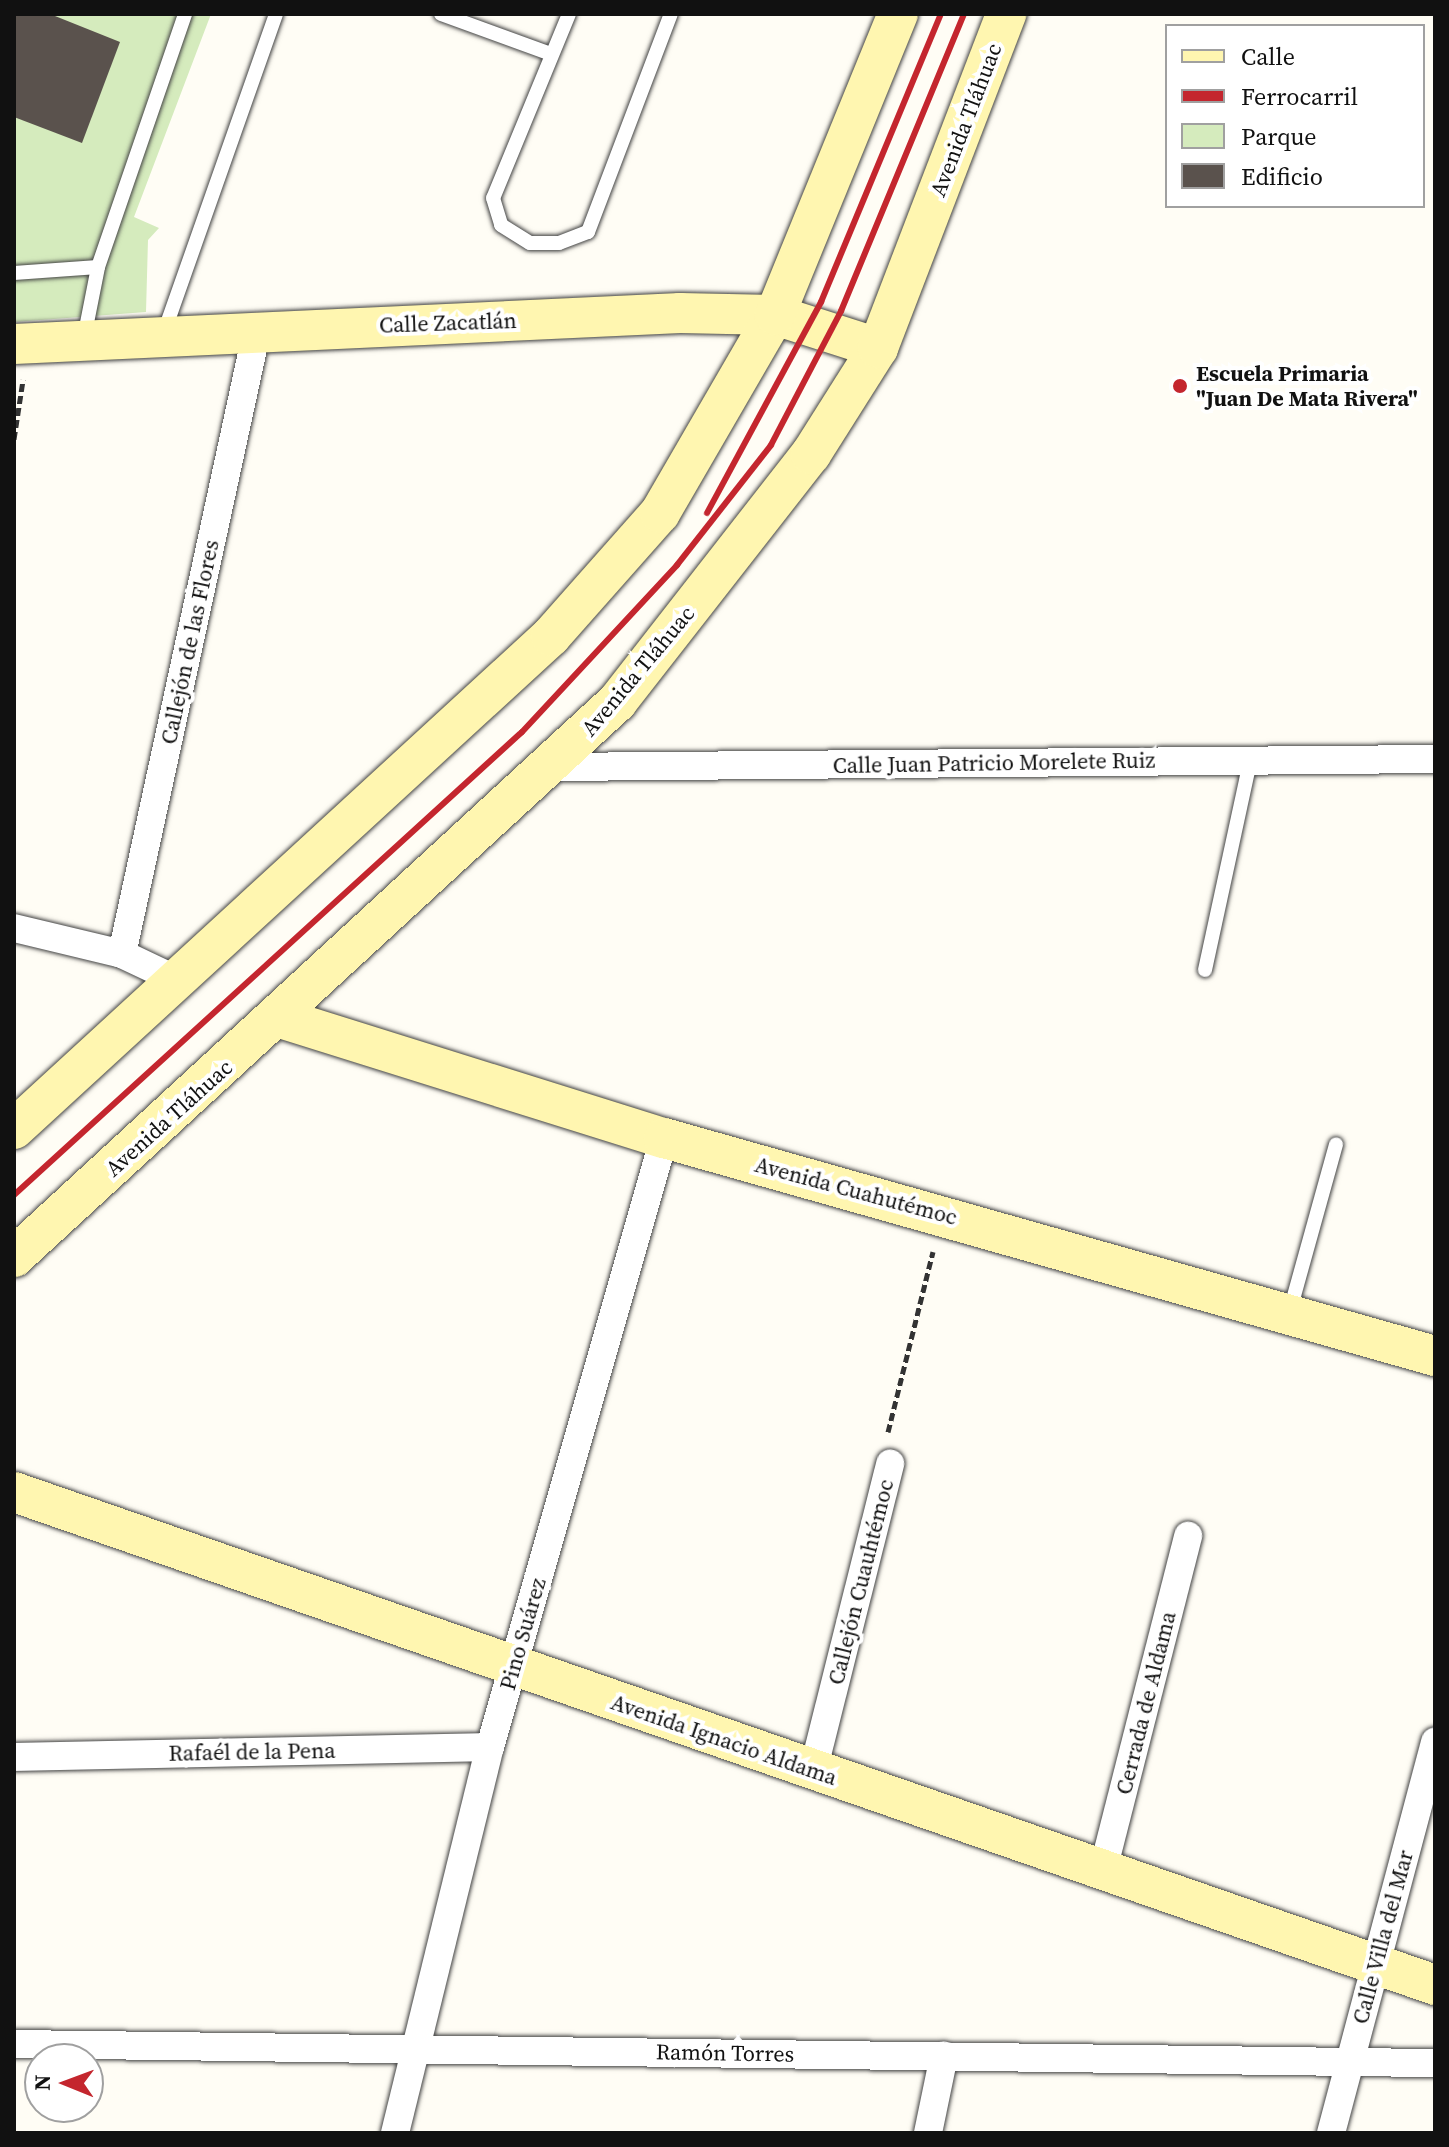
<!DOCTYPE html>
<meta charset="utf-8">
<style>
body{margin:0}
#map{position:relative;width:1449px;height:2147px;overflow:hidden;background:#fffdf5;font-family:"Source Serif 4",serif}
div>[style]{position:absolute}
.green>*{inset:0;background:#d5ebbd}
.building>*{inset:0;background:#5a524d}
.path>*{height:5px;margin-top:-2.5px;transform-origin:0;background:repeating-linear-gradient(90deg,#333 0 8px,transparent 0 12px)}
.roads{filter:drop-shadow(0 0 2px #444) drop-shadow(0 0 2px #444)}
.lane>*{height:14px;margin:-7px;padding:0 7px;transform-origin:7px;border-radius:7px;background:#fff}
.street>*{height:28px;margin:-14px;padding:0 14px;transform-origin:14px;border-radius:14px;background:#fff}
.secondary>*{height:40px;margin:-20px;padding:0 20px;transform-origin:20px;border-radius:20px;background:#fff6b0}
.rail>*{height:6px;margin:-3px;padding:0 3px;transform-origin:3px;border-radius:3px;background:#c4262e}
.dots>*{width:22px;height:22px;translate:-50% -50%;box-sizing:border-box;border:4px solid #fff;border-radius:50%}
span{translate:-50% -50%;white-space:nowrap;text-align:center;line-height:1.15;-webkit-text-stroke:8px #fff;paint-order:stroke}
.street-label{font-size:22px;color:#111}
.poi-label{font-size:22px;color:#111;font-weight:700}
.left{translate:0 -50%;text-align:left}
.frame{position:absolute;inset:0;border:16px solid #111;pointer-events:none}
.legend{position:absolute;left:1165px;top:24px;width:260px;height:184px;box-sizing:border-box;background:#fff;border:2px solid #a0a0a0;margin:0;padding:10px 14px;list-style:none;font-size:24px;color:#111}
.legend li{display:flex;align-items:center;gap:16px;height:40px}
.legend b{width:40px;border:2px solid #a0a0a0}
.north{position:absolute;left:24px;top:2043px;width:80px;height:80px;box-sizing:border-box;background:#fff;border:2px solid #a0a0a0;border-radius:50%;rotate:271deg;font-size:22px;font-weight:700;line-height:32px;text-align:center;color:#111}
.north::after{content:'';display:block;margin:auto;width:28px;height:36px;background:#c4262e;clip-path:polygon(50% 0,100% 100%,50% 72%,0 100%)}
</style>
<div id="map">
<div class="green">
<div style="clip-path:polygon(14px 14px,211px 14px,134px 217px,159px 228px,148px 240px,146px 312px,14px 322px)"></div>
</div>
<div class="building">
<div style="clip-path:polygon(14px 14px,50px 14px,120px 42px,82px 143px,14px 117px)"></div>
</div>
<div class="path">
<div style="left:14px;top:439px;width:60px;rotate:-81.3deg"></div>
<div style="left:888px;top:1432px;width:186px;rotate:-76deg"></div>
</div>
<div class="roads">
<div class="lane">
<div style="left:441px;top:14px;width:117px;rotate:20deg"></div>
<div style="left:569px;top:14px;width:199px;rotate:112.4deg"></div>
<div style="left:493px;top:198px;width:28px;rotate:73deg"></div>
<div style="left:501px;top:225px;width:34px;rotate:32deg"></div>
<div style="left:530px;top:243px;width:29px"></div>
<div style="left:559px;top:243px;width:31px;rotate:-21deg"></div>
<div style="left:588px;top:232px;width:233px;rotate:-69.2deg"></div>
<div style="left:14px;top:273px;width:84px;rotate:-4.1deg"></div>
<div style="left:163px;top:335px;width:340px;rotate:-70.6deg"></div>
<div style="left:84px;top:338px;width:72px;rotate:-78.8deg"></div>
<div style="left:98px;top:267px;width:268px;rotate:-71deg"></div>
<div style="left:1205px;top:970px;width:214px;rotate:-77.8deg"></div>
<div style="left:1289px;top:1314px;width:176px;rotate:-74.5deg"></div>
</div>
<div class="street">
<div style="left:553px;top:767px;width:882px;rotate:-0.52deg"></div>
<div style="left:14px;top:928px;width:111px;rotate:13.5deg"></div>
<div style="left:122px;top:954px;width:61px;rotate:25.3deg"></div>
<div style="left:122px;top:954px;width:638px;rotate:-77.79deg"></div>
<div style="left:14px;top:1757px;width:476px;rotate:-1.2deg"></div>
<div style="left:813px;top:1771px;width:317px;rotate:-75.9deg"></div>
<div style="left:1103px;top:1870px;width:345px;rotate:-75.7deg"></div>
<div style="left:14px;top:2044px;width:1421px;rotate:0.77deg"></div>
<div style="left:395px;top:2133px;width:398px;rotate:-76.2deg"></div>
<div style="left:490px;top:1747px;width:633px;rotate:-74.05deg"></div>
<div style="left:928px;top:2133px;width:79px;rotate:-78.3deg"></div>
<div style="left:1331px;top:2133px;width:405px;rotate:-75.1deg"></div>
</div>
<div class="secondary">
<div style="left:14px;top:344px;width:667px;rotate:-2.66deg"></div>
<div style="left:680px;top:313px;width:95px;rotate:1.2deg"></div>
<div style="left:775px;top:315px;width:108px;rotate:17.8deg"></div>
<div style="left:280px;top:1018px;width:402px;rotate:17.4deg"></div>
<div style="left:664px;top:1138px;width:801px;rotate:15.79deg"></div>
<div style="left:14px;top:1129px;width:729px;rotate:-42.55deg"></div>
<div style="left:551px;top:636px;width:164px;rotate:-48.5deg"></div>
<div style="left:660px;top:513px;width:229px;rotate:-59.9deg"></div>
<div style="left:775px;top:315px;width:325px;rotate:-67.8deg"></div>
<div style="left:14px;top:1257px;width:820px;rotate:-42.63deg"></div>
<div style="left:617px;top:702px;width:315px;rotate:-52deg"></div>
<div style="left:811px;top:454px;width:125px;rotate:-57.7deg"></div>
<div style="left:878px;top:348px;width:358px;rotate:-69deg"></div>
<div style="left:14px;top:1492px;width:1504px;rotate:19.13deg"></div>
</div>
</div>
<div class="rail">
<div style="left:707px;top:513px;width:240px;rotate:-61.6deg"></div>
<div style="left:821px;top:302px;width:312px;rotate:-67.4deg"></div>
<div style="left:14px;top:1195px;width:687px;rotate:-42.35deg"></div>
<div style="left:522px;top:732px;width:228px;rotate:-47.1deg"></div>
<div style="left:677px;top:565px;width:152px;rotate:-51.9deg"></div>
<div style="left:771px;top:445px;width:151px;rotate:-62.4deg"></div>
<div style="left:841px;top:311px;width:321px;rotate:-67.5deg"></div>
</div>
<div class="dots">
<div style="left:1180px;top:386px;background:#c4262e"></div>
</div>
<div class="street-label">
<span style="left:966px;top:120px;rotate:-69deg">Avenida Tláhuac</span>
<span style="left:448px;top:323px;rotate:-2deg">Calle Zacatlán</span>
<span style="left:190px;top:642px;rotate:-78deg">Callejón de las Flores</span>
<span style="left:638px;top:671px;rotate:-50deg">Avenida Tláhuac</span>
<span style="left:994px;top:763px;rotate:-1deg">Calle Juan Patricio Morelete Ruiz</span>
<span style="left:169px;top:1118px;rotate:-42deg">Avenida Tláhuac</span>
<span style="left:856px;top:1191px;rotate:15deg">Avenida Cuahutémoc</span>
<span style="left:861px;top:1582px;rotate:-76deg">Callejón Cuauhtémoc</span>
<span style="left:523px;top:1634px;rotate:-74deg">Pino Suárez</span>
<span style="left:1146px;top:1703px;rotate:-76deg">Cerrada de Aldama</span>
<span style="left:724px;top:1740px;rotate:19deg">Avenida Ignacio Aldama</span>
<span style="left:252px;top:1752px;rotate:-1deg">Rafaél de la Pena</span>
<span style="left:1383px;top:1937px;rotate:-75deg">Calle Villa del Mar</span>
<span style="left:725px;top:2053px;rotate:1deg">Ramón Torres</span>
</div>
<div class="poi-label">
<span class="left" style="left:1196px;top:386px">Escuela Primaria<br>"Juan De Mata Rivera"</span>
</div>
<div class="frame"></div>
<ul class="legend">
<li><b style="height:10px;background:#fff6b0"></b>Calle</li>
<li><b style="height:10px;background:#c4262e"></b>Ferrocarril</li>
<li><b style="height:22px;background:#d5ebbd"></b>Parque</li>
<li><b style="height:22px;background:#5a524d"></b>Edificio</li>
</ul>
<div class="north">N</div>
</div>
